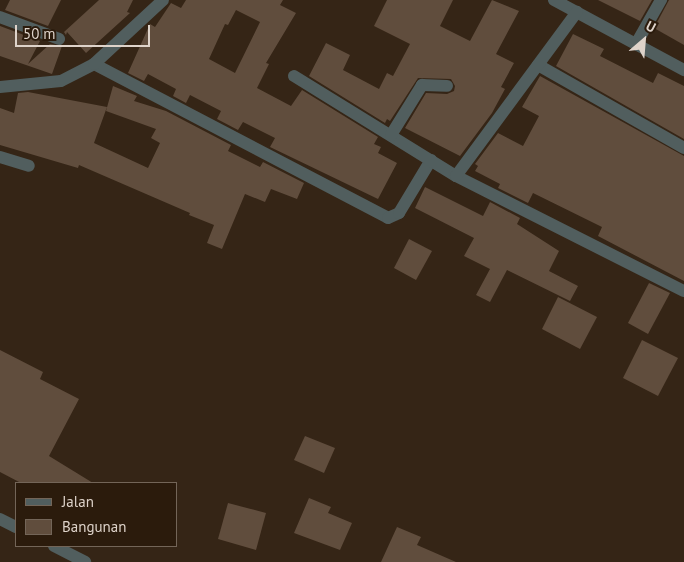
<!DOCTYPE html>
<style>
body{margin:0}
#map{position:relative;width:684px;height:562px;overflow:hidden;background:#352516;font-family:"PT Sans",sans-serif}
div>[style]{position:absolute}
.building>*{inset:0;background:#604d3d}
.minor>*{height:12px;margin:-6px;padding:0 6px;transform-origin:6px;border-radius:6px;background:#515e5e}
.tertiary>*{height:12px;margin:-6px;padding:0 6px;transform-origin:6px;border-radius:6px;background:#515e5e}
span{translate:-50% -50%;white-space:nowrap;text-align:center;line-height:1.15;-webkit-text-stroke:4px #2b1b0c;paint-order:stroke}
.legend{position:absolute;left:15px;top:482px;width:162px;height:65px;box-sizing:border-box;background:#2b1b0c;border:1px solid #736558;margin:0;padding:6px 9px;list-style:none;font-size:15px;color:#ded3ca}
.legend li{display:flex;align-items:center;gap:10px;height:25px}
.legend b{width:25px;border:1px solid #736558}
.north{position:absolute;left:619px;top:15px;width:50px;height:50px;-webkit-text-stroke:4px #2b1b0c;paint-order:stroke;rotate:27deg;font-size:14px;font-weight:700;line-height:20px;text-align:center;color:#ded3ca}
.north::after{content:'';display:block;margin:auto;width:18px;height:22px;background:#ded3ca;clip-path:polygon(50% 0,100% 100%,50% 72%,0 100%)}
.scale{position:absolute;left:15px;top:25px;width:135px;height:22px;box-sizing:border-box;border:2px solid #ded3ca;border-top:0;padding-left:6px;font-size:15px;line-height:18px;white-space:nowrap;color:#ded3ca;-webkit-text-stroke:4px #2b1b0c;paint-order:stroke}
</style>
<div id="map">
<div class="building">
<div style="clip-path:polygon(10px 0,61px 0,48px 26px,5px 10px)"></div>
<div style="clip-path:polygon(99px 0,133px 0,127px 12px,130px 13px,86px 53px,67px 32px,66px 35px,64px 32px)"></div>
<div style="clip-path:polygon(evenodd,186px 0,283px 0,280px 5px,296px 13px,266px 63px,269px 64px,257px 88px,291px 106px,302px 90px,378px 137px,374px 144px,381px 147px,378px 153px,397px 163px,378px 199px,270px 147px,275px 138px,243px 122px,238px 130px,217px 119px,221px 111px,190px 95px,186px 103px,173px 96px,176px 89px,148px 74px,144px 81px,128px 73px,150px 24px,155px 27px,171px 3px,181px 8px,186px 0,236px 10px,260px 22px,235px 73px,209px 59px,225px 24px,228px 25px,236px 10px)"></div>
<div style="clip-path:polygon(387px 0,453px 0,440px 26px,470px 41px,492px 0,519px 11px,496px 54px,514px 63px,501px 87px,505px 89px,492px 113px,460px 156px,405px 128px,426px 93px,447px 94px,454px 91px,455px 86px,451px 79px,418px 78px,390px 121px,387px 119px,385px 123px,309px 76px,326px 43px,350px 55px,343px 70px,379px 89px,387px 73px,393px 76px,410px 44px,374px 26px)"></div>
<div style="clip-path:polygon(598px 0,652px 0,640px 21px)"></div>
<div style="clip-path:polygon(669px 0,684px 0,684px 45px,654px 28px)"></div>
<div style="clip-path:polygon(0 26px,40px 41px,28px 64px,50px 44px,62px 46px,52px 74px,0 56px)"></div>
<div style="clip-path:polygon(573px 34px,604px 49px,600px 56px,653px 83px,658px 73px,684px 86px,684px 139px,556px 66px)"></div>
<div style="clip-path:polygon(540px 76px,684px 156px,684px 281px,598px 236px,602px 227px,533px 193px,528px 203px,498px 188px,500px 184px,475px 171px,478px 166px,475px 164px,498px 133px,523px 146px,539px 116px,522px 107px)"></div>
<div style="clip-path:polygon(113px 86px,137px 96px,134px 101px,166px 111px,231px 145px,228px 151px,260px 167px,263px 162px,304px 183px,297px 199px,271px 189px,265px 202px,245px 194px,222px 249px,207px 243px,214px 225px,189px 215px,190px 213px,79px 165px,78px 168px,0 145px,0 108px,14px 113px,18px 93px,28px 92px,107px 107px,94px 143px,148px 168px,160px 143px,151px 138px,156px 129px,106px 111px)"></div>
<div style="clip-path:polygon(425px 187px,483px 216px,490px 202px,520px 218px,517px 224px,559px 251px,549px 271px,578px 286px,570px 301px,507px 270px,490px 302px,476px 295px,490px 269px,464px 256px,474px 238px,415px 208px)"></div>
<div style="clip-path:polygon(409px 239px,432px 251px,416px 280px,394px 268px)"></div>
<div style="clip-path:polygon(649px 283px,670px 293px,648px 334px,628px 323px)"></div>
<div style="clip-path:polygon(558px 297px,597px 317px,580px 349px,542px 329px)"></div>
<div style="clip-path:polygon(642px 340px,678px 358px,658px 396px,623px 378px)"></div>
<div style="clip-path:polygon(0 350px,43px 372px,40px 379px,79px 399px,49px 456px,93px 483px,21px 483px,0 472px)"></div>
<div style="clip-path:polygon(305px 436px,335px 448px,324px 473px,294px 460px)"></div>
<div style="clip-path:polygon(309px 498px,331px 507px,328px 513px,352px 523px,340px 550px,294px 533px)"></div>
<div style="clip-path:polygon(228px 503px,266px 513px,256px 550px,218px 539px)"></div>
<div style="clip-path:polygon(397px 527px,421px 537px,417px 545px,456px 562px,381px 562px)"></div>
</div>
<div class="minor">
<div style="left:554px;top:0;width:148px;rotate:28.3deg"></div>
<div style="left:0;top:17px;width:63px;rotate:20.4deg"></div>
<div style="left:636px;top:44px;width:51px;rotate:-60.4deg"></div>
<div style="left:94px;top:64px;width:332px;rotate:27.6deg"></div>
<div style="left:388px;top:218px;width:12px;rotate:-24deg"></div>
<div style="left:399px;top:213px;width:62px;rotate:-58.9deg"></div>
<div style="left:538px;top:65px;width:168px;rotate:29.6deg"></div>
<div style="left:294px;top:76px;width:190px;rotate:31.7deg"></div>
<div style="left:456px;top:176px;width:255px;rotate:26.8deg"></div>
<div style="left:0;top:87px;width:61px;rotate:-5.6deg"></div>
<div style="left:61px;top:81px;width:37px;rotate:-27deg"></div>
<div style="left:94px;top:64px;width:94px;rotate:-42.8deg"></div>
<div style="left:391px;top:135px;width:59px;rotate:-58.2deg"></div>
<div style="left:422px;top:85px;width:25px;rotate:2deg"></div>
<div style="left:0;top:157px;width:30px;rotate:17deg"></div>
<div style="left:456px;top:176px;width:204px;rotate:-53.6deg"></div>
</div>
<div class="tertiary">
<div style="left:0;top:519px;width:18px;rotate:27deg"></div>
<div style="left:54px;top:546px;width:35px;rotate:27deg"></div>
</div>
<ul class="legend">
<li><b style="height:6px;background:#515e5e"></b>Jalan</li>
<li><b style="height:14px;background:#604d3d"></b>Bangunan</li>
</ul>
<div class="north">U</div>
<div class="scale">50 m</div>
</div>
